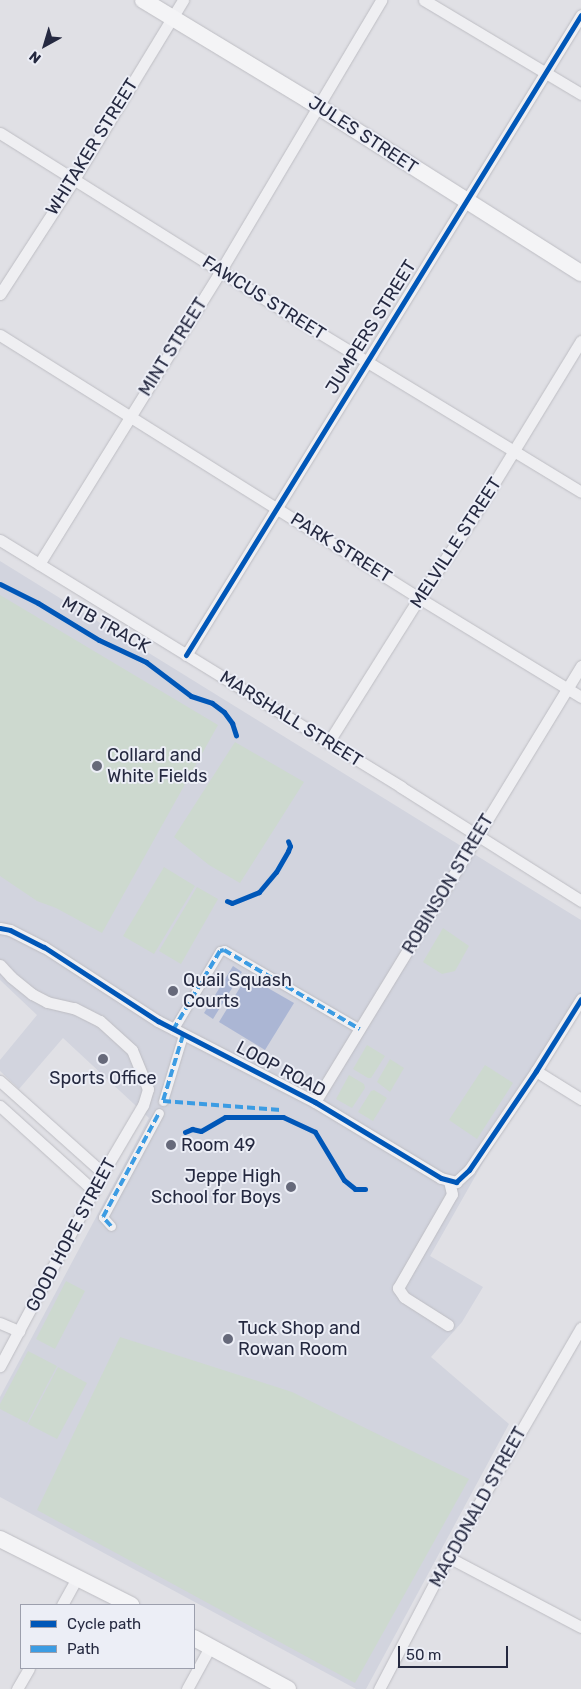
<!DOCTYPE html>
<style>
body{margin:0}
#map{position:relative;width:581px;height:1689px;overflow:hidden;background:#e0e0e5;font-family:Rubik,sans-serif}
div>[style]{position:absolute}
.built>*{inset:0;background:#d2d4de}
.green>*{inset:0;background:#cdd9cf}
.water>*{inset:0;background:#abb6d4}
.roads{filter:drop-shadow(0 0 1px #bdbdc3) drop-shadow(0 0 1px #bdbdc3)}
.pedestrian>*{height:9px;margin:-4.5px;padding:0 4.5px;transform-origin:4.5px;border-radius:4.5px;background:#efeff2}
.minor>*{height:11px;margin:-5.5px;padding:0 5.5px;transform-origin:5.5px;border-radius:5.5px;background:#efeff2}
.secondary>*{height:16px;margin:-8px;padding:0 8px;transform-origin:8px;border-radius:8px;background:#f4f4f6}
.quiet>*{height:4px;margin-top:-2px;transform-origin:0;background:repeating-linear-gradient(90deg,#3c9ce3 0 8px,transparent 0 12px)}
.cycleway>*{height:5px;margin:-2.5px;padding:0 2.5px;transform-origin:2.5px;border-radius:2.5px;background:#0057b8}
.dots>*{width:14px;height:14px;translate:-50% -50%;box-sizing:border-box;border:2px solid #eceef6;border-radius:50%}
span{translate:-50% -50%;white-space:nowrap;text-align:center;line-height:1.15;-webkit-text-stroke:4px #eceef6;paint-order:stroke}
.street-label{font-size:18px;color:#252940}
.poi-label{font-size:18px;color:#252940}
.left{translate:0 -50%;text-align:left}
.right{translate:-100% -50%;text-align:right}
.legend{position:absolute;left:20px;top:1604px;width:175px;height:65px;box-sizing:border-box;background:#eceef6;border:1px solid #9c9fad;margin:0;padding:6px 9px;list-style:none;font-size:15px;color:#252940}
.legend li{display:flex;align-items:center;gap:10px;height:25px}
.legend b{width:25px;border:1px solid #9c9fad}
.north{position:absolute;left:20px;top:20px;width:50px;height:50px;-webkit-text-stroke:4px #eceef6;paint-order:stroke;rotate:219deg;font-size:14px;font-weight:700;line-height:20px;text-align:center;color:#252940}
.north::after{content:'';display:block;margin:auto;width:18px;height:22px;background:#252940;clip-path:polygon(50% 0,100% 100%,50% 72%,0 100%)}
.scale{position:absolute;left:398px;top:1646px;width:110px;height:22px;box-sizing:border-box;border:2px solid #252940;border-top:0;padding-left:6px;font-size:15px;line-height:18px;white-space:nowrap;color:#252940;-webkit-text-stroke:4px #eceef6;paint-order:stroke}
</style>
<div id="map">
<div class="built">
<div style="clip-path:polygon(0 561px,581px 920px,581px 1000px,523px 1092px,430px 1256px,483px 1287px,462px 1322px,431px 1357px,509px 1424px,366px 1689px,356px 1689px,0 1497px,0 1397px,149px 1118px,63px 1038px,19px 1089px,0 1071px,0 1060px,37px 1015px,0 980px)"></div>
</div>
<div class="green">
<div style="clip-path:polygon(0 595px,218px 725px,102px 933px,56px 908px,37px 901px,0 876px)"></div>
<div style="clip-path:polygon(235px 742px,304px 782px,240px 883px,209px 865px,174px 837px)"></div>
<div style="clip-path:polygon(164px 867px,195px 886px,154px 954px,123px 936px)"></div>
<div style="clip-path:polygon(197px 887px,218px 899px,181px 964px,159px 951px)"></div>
<div style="clip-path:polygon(443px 928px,469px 946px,455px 971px,442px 974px,423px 962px)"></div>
<div style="clip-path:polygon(367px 1045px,385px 1056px,371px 1078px,368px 1078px,353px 1069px)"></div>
<div style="clip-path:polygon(390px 1059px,404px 1068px,390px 1092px,377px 1082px)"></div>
<div style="clip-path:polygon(485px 1065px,513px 1083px,477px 1139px,449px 1120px)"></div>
<div style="clip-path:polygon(349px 1075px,364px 1084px,365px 1088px,352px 1108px,336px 1099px)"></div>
<div style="clip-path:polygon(374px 1090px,387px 1098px,373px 1121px,358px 1112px,371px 1091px)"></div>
<div style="clip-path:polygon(66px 1281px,85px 1291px,55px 1349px,36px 1339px)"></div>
<div style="clip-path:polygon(120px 1337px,292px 1392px,469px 1479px,355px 1683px,37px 1510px)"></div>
<div style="clip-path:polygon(28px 1351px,57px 1366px,27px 1423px,0 1409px,0 1404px)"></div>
<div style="clip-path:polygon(58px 1367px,87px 1383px,57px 1439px,28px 1424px)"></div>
</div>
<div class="water">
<div style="clip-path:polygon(233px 966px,242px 972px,213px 1019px,204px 1013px)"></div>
<div style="clip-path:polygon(247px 976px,294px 1003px,265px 1050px,219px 1022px)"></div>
</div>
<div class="roads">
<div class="pedestrian">
<div style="left:173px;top:1030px;width:92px;rotate:-59.3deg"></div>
<div style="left:220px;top:951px;width:4px;rotate:-14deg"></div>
<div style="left:224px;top:950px;width:157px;rotate:30.2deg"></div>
<div style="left:163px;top:1101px;width:69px;rotate:-73.1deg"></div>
<div style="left:111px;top:1226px;width:12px;rotate:-132deg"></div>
<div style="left:103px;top:1217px;width:118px;rotate:-61.7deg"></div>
</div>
<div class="minor">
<div style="left:424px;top:0;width:183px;rotate:30.9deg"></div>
<div style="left:0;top:133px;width:333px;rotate:32.1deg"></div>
<div style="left:282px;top:310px;width:350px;rotate:31.3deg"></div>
<div style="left:0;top:294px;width:135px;rotate:-57.1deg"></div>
<div style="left:73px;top:181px;width:212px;rotate:-58.7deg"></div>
<div style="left:0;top:335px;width:495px;rotate:32.1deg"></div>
<div style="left:419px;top:598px;width:190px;rotate:31.4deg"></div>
<div style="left:0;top:540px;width:471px;rotate:31.6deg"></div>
<div style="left:401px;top:787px;width:213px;rotate:32.3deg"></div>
<div style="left:39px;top:564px;width:346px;rotate:-58.2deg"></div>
<div style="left:221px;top:270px;width:314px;rotate:-59.3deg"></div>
<div style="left:186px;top:655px;width:752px;rotate:-58.32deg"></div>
<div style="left:328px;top:743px;width:171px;rotate:-57.9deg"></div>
<div style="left:419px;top:598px;width:93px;rotate:-56deg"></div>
<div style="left:471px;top:521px;width:211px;rotate:-58.6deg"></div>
<div style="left:0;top:928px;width:10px;rotate:11deg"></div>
<div style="left:10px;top:930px;width:38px;rotate:27deg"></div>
<div style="left:44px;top:947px;width:136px;rotate:33deg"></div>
<div style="left:158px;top:1021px;width:177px;rotate:27.3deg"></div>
<div style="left:315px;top:1102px;width:147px;rotate:31.1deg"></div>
<div style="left:441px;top:1178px;width:16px;rotate:15deg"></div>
<div style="left:456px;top:1182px;width:18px;rotate:-43deg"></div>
<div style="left:469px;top:1170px;width:120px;rotate:-55.9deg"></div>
<div style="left:536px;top:1071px;width:85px;rotate:-58deg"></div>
<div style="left:0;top:965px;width:16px;rotate:47deg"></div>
<div style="left:11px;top:977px;width:27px;rotate:39deg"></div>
<div style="left:32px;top:994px;width:17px;rotate:28deg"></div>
<div style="left:47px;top:1002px;width:28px;rotate:13deg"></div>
<div style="left:74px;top:1008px;width:29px;rotate:27deg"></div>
<div style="left:100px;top:1021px;width:43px;rotate:42.2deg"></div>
<div style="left:132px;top:1050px;width:42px;rotate:67.7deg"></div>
<div style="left:148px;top:1089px;width:17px;rotate:107deg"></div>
<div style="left:143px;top:1105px;width:79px;rotate:120.5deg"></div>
<div style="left:103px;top:1173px;width:219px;rotate:118.1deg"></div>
<div style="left:536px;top:1071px;width:53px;rotate:31.9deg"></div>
<div style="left:0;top:1081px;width:138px;rotate:41.8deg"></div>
<div style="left:315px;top:1102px;width:511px;rotate:-58.61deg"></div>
<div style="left:0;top:1106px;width:127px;rotate:42.1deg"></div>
<div style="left:0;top:1323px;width:21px;rotate:23deg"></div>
<div style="left:448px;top:1325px;width:52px;rotate:-147.5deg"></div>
<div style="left:404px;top:1297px;width:11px;rotate:-124deg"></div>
<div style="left:398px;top:1288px;width:108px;rotate:-60.1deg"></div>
<div style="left:452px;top:1194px;width:13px;rotate:-103deg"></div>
<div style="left:448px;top:1557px;width:150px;rotate:27.8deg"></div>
<div style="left:62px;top:1605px;width:31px;rotate:-61deg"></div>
<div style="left:17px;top:1689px;width:24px;rotate:-60deg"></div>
<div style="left:187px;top:1689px;width:48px;rotate:-61.3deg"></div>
<div style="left:379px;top:1689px;width:149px;rotate:-62.4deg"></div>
<div style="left:448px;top:1557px;width:265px;rotate:-59.9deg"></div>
</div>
<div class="secondary">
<div style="left:143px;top:0;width:193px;rotate:31.2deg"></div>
<div style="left:308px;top:100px;width:323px;rotate:32.4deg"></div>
<div style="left:0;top:1539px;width:147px;rotate:26.7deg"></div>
<div style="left:194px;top:1638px;width:107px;rotate:28.5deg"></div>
</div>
</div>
<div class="quiet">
<div style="left:173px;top:1030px;width:92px;rotate:-59.3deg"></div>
<div style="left:220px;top:951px;width:4px;rotate:-14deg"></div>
<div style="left:224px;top:950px;width:157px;rotate:30.2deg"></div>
<div style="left:183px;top:1035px;width:69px;rotate:106.9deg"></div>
<div style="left:163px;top:1101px;width:118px;rotate:4.4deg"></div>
<div style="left:111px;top:1226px;width:12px;rotate:-132deg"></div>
<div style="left:103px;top:1217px;width:118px;rotate:-61.7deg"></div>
</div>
<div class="cycleway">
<div style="left:0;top:584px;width:42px;rotate:26.6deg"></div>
<div style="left:38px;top:603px;width:71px;rotate:31.2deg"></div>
<div style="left:99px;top:640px;width:52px;rotate:25.1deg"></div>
<div style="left:146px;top:662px;width:56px;rotate:37.1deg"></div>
<div style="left:191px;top:696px;width:22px;rotate:18deg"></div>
<div style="left:212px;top:703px;width:15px;rotate:37deg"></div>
<div style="left:224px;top:712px;width:14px;rotate:54deg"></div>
<div style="left:232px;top:723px;width:13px;rotate:72deg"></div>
<div style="left:186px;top:655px;width:752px;rotate:-58.32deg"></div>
<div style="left:227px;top:901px;width:5px;rotate:22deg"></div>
<div style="left:232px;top:903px;width:29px;rotate:-22deg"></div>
<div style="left:259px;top:892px;width:26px;rotate:-50deg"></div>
<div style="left:276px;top:872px;width:24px;rotate:-60deg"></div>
<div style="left:288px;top:851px;width:5px;rotate:-68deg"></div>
<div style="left:290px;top:846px;width:5px;rotate:-112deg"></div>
<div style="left:0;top:928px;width:10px;rotate:11deg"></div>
<div style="left:10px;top:930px;width:38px;rotate:27deg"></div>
<div style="left:44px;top:947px;width:136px;rotate:33deg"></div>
<div style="left:158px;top:1021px;width:177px;rotate:27.3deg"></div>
<div style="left:315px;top:1102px;width:147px;rotate:31.1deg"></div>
<div style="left:441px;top:1178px;width:16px;rotate:15deg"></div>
<div style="left:456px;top:1182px;width:18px;rotate:-43deg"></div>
<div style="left:469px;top:1170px;width:120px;rotate:-55.9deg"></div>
<div style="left:536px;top:1071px;width:85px;rotate:-58deg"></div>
<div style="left:185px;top:1132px;width:8px;rotate:-23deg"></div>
<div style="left:192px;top:1129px;width:9px;rotate:13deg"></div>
<div style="left:201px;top:1131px;width:28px;rotate:-30deg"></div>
<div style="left:225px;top:1117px;width:58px"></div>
<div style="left:283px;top:1117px;width:35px;rotate:25deg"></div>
<div style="left:315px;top:1132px;width:56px;rotate:58.9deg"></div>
<div style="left:344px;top:1180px;width:14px;rotate:39deg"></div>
<div style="left:355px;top:1189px;width:10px"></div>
</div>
<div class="dots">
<div style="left:97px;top:766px;background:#66697a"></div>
<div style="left:173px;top:991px;background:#66697a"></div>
<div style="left:103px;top:1059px;background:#66697a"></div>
<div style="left:171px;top:1145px;background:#66697a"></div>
<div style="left:291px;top:1187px;background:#66697a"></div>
<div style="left:228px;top:1339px;background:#66697a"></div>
</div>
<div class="street-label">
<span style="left:363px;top:135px;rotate:33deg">JULES STREET</span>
<span style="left:92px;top:147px;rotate:-58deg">WHITAKER STREET</span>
<span style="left:264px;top:298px;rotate:32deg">FAWCUS STREET</span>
<span style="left:371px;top:327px;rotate:-58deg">JUMPERS STREET</span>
<span style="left:173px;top:347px;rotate:-58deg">MINT STREET</span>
<span style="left:456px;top:543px;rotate:-57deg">MELVILLE STREET</span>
<span style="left:341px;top:548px;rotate:32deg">PARK STREET</span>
<span style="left:106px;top:625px;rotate:29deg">MTB TRACK</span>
<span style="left:291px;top:719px;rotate:32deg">MARSHALL STREET</span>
<span style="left:448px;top:884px;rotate:-59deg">ROBINSON STREET</span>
<span style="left:281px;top:1069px;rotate:28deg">LOOP ROAD</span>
<span style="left:71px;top:1235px;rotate:-62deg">GOOD HOPE STREET</span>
<span style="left:478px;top:1507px;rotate:-61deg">MACDONALD STREET</span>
</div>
<div class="poi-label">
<span class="left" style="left:107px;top:766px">Collard and<br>White Fields</span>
<span class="left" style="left:183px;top:991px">Quail Squash<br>Courts</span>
<span style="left:103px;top:1078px">Sports Office</span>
<span class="left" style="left:181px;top:1145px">Room 49</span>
<span class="right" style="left:281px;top:1187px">Jeppe High<br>School for Boys</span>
<span class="left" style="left:238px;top:1339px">Tuck Shop and<br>Rowan Room</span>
</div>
<ul class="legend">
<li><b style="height:6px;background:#0057b8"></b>Cycle path</li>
<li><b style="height:6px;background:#3c9ce3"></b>Path</li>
</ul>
<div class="north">N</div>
<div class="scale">50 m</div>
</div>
